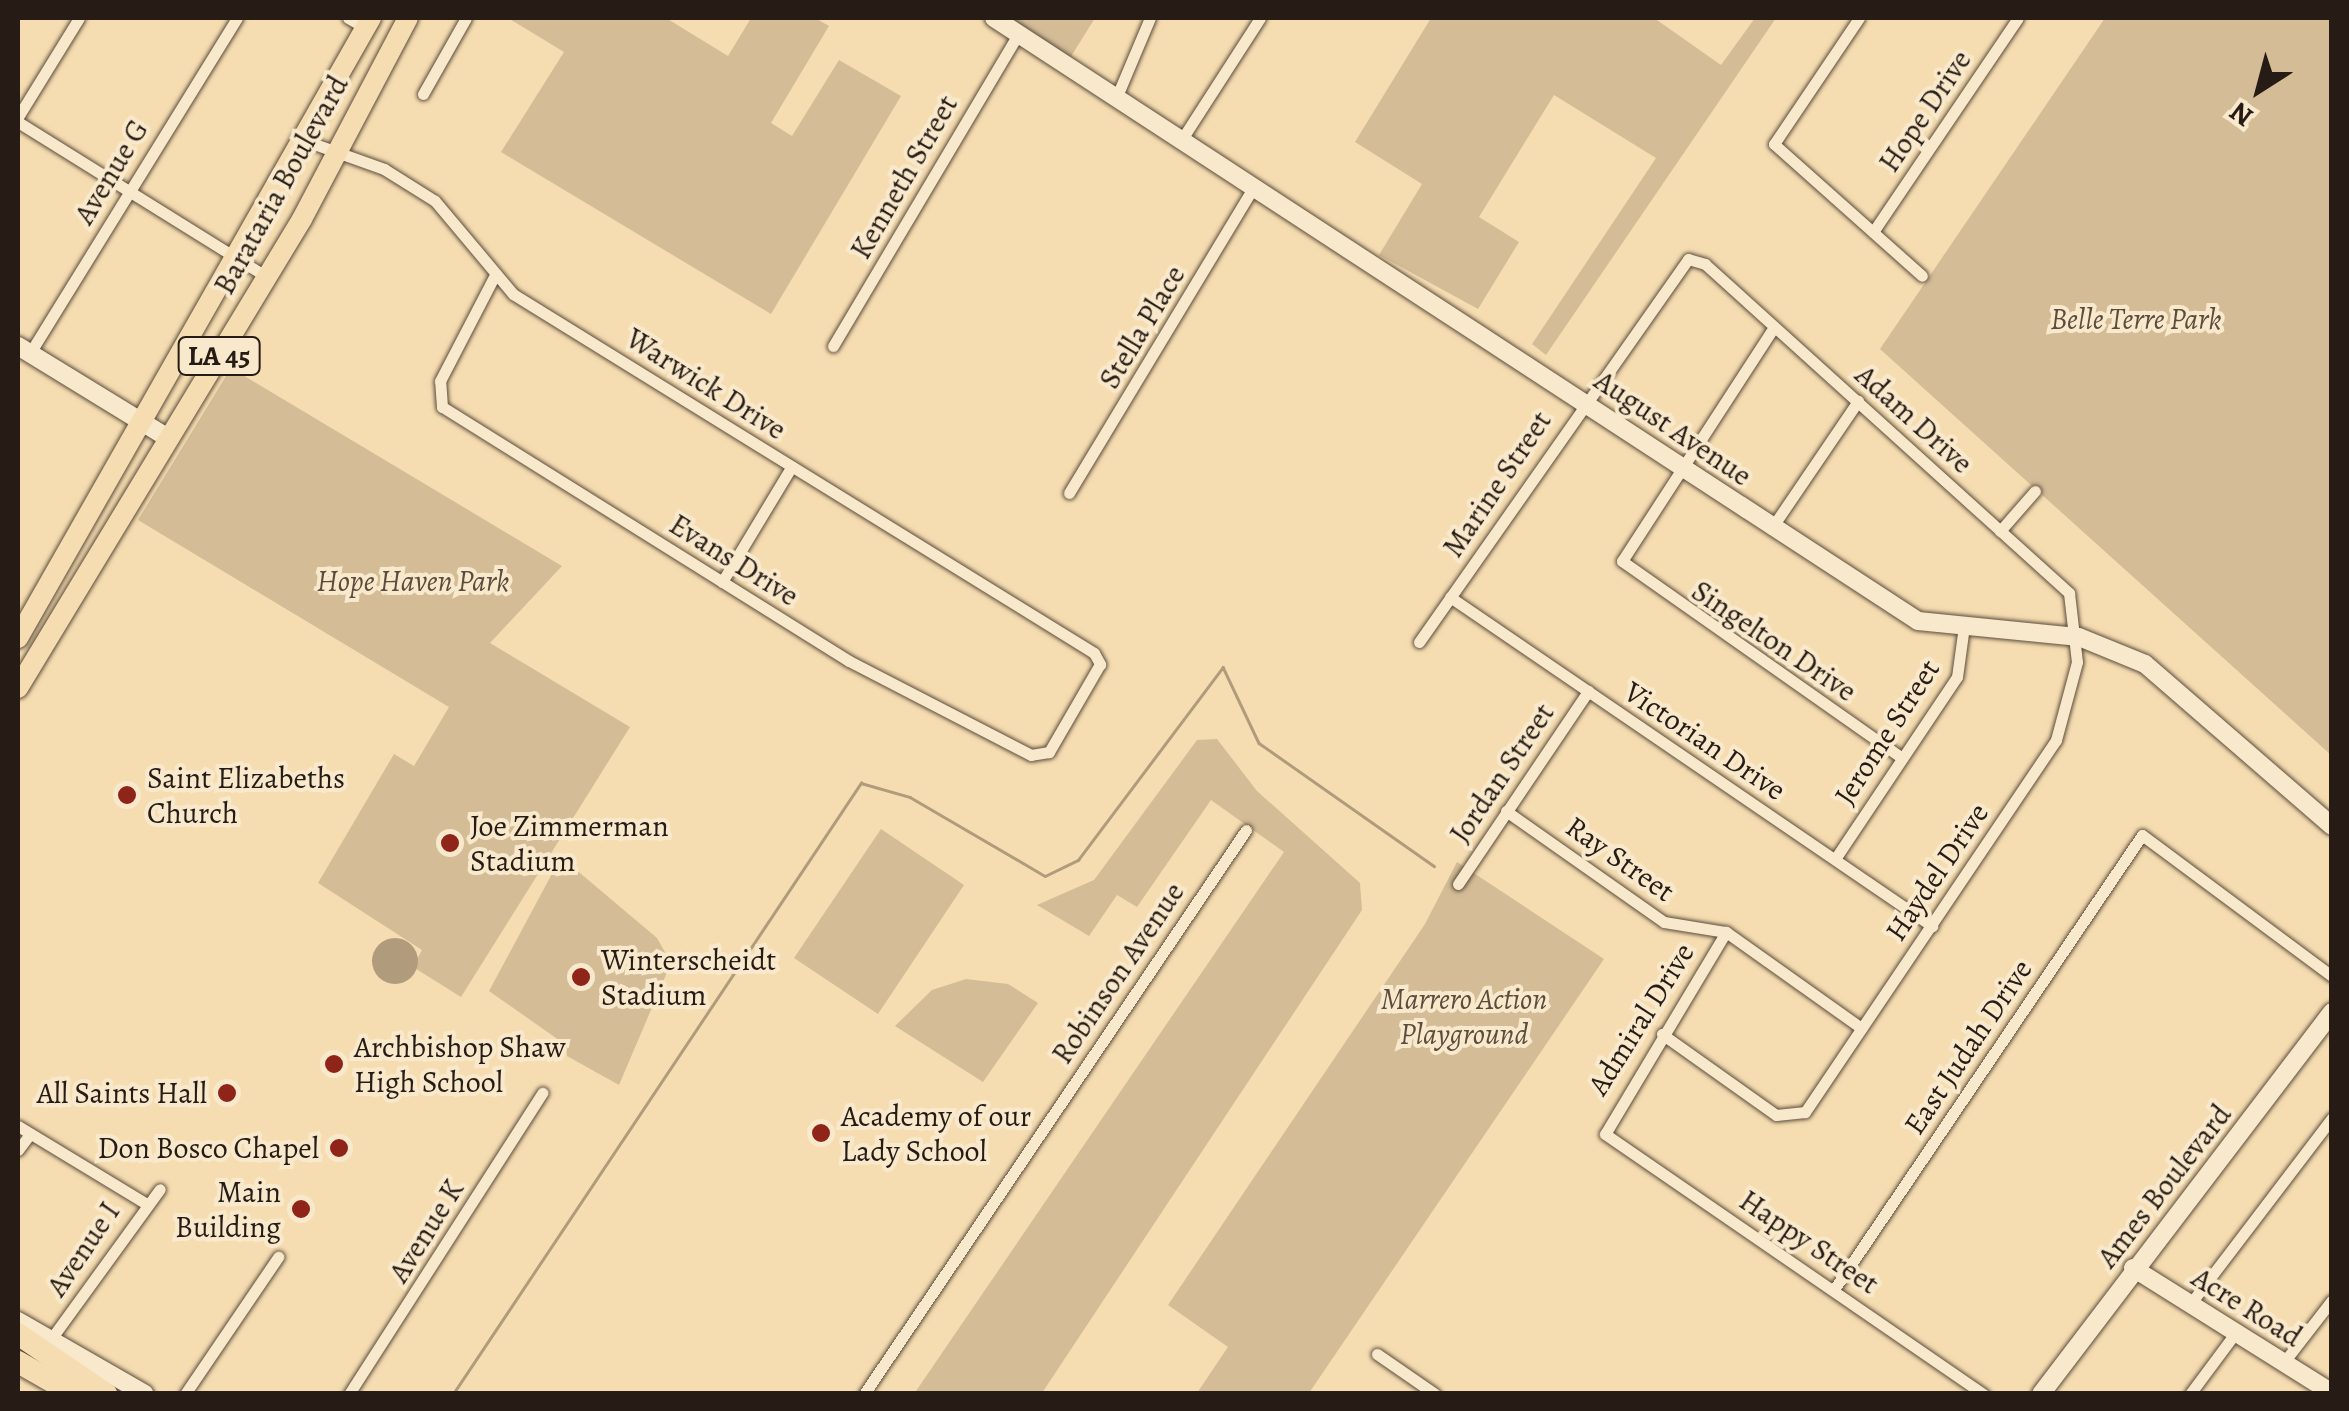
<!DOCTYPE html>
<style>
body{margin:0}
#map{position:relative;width:2349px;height:1411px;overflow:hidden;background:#f6ddb1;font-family:Alegreya,serif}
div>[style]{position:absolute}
.green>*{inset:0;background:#d3bc96}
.water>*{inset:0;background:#b09b7c}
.round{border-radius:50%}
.stream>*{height:2.5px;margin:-1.25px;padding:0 1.25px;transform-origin:1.25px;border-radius:1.25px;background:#b09b7c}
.roads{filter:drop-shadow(0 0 2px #5b4c3c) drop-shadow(0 0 2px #5b4c3c)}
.street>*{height:11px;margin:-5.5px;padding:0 5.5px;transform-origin:5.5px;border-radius:5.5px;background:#f9e9cc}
.secondary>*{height:18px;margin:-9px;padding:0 9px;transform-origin:9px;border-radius:9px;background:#f9e9cc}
.primary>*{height:20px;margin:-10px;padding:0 10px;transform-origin:10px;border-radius:10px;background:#f6ddb1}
.highway>*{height:22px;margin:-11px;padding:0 11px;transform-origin:11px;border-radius:11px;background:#f6ddb1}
.dots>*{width:28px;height:28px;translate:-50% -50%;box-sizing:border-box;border:5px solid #f9e9cc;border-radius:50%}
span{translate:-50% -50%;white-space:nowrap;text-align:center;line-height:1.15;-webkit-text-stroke:8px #f9e9cc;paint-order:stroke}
.shield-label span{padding:2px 8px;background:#f9e9cc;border:2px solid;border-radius:8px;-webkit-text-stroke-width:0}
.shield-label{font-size:28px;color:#271c15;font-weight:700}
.street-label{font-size:30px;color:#271c15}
.park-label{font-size:30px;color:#5b4c3c;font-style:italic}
.poi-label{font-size:30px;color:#271c15}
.left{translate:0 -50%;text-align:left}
.right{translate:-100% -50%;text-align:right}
.frame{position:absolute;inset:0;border:20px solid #271c15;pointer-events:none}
.north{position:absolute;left:2209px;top:40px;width:100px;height:100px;-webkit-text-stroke:8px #f9e9cc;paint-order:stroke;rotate:216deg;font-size:28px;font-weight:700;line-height:40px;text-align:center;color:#271c15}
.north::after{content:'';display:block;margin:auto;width:35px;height:45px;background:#271c15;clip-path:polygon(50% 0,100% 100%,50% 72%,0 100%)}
</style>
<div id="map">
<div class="green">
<div style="clip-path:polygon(508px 18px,666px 18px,728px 56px,751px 18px,815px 18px,829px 26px,771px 123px,792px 136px,839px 60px,901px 96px,771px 314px,501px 152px,564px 52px)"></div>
<div style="clip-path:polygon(1007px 18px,1095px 18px,1070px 58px)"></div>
<div style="clip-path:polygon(1431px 18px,1654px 18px,1721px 65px,1755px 18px,1776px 18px,1546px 355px,1532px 344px,1656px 158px,1554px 95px,1479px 217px,1519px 242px,1478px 309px,1379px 255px,1422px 184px,1355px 142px)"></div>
<div style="clip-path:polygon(2105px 18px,2331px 18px,2331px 755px,1880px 349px)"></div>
<div style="clip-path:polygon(231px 368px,562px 566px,490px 643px,630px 727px,461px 997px,413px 967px,422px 950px,318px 883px,394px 754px,414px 766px,449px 707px,138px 520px)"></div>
<div style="clip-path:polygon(1217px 739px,1257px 791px,1360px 883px,1362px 910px,1042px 1393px,914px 1394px,1284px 852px,1211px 800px,1137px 907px,1117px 895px,1089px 936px,1037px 905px,1094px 880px,1197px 740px)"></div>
<div style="clip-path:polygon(881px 829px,964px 885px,878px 1014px,794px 958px)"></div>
<div style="clip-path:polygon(561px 857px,657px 938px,671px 963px,619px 1085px,567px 1056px,566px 1045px,489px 991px)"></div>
<div style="clip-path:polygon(1457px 862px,1604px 959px,1309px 1393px,1197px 1393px,1228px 1347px,1168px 1305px,1425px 924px)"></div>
<div style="clip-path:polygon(966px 979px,1008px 984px,1038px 1003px,983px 1082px,895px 1026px,932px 990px)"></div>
</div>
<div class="water">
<div class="round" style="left:372px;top:938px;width:46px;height:46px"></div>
</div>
<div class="stream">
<div style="left:453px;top:1394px;width:735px;rotate:-56.27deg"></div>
<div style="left:861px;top:783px;width:51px;rotate:15.9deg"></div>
<div style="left:910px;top:797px;width:156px;rotate:30.3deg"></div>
<div style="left:1045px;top:876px;width:37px;rotate:-26deg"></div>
<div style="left:1078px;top:860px;width:241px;rotate:-53.1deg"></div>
<div style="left:1223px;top:667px;width:84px;rotate:64.7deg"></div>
<div style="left:1259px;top:743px;width:214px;rotate:35.1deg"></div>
</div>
<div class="roads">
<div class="street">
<div style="left:348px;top:18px;width:21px;rotate:29deg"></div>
<div style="left:1859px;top:18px;width:152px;rotate:124deg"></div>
<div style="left:1774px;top:144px;width:198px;rotate:41.7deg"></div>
<div style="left:423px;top:94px;width:87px;rotate:-60.5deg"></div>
<div style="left:1117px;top:96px;width:85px;rotate:-67.1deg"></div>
<div style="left:18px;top:117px;width:116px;rotate:-58.4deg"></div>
<div style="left:18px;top:122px;width:293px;rotate:31.9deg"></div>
<div style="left:1182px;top:139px;width:144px;rotate:-57.2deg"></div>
<div style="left:306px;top:141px;width:83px;rotate:19.7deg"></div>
<div style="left:384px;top:169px;width:60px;rotate:32.1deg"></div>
<div style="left:435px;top:201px;width:121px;rotate:50deg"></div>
<div style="left:513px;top:294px;width:683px;rotate:31.71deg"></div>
<div style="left:1094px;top:653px;width:13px;rotate:61deg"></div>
<div style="left:1100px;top:664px;width:102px;rotate:120.1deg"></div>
<div style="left:1049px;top:752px;width:18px;rotate:171deg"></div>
<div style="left:1031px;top:755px;width:205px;rotate:-152.7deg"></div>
<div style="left:849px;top:661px;width:480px;rotate:-148deg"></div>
<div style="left:442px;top:407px;width:26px;rotate:-94deg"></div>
<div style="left:440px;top:381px;width:119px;rotate:-62.6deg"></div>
<div style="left:1873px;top:232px;width:258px;rotate:-55.9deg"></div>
<div style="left:1774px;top:327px;width:279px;rotate:123deg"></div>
<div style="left:1622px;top:561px;width:342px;rotate:35.1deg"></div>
<div style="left:833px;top:346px;width:363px;rotate:-59.3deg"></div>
<div style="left:30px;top:353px;width:394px;rotate:-58.3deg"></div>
<div style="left:1069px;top:493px;width:360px;rotate:-58.9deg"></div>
<div style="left:1771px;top:529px;width:155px;rotate:-55.8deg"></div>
<div style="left:2000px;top:531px;width:53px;rotate:-48.8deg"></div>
<div style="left:722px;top:582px;width:135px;rotate:-58.9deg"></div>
<div style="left:1450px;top:597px;width:584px;rotate:34.32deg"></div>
<div style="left:1419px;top:642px;width:468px;rotate:-54.9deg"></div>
<div style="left:1688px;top:259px;width:18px;rotate:16deg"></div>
<div style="left:1705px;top:264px;width:491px;rotate:42.1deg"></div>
<div style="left:2069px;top:593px;width:69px;rotate:83.4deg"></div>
<div style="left:2077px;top:662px;width:81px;rotate:105.1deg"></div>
<div style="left:2056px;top:740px;width:449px;rotate:124deg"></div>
<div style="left:1805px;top:1112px;width:29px;rotate:174deg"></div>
<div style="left:1776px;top:1115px;width:140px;rotate:-144.6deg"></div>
<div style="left:1506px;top:811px;width:193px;rotate:35.1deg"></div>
<div style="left:1664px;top:922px;width:63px;rotate:9.2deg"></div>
<div style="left:1726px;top:932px;width:166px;rotate:35.4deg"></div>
<div style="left:1835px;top:859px;width:219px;rotate:-56.2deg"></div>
<div style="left:1957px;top:677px;width:51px;rotate:-82.2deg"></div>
<div style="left:1458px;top:884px;width:233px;rotate:-56deg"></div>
<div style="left:1726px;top:932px;width:235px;rotate:120.9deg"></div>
<div style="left:1605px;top:1134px;width:460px;rotate:34.5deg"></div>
<div style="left:18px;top:1126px;width:149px;rotate:31.2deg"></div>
<div style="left:18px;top:1150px;width:20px;rotate:-53deg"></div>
<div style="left:1835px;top:1288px;width:547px;rotate:-55.87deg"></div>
<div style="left:2142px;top:835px;width:237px;rotate:36.6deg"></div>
<div style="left:2191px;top:1303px;width:233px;rotate:-52.7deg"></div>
<div style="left:51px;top:1339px;width:185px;rotate:-54deg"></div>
<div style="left:1377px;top:1354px;width:70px;rotate:34.6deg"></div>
<div style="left:2284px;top:1362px;width:78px;rotate:-52.3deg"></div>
<div style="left:185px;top:1394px;width:166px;rotate:-55.8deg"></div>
<div style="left:349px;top:1394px;width:358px;rotate:-57.3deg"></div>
<div style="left:864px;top:1394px;width:681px;rotate:-55.89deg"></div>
<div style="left:2190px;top:1394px;width:77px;rotate:-53.4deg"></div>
</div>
<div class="secondary">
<div style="left:994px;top:18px;width:1103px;rotate:33.13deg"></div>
<div style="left:1918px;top:621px;width:162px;rotate:5.7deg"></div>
<div style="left:2079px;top:637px;width:71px;rotate:22.2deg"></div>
<div style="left:2145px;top:664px;width:247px;rotate:40.9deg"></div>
<div style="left:18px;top:346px;width:176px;rotate:31.5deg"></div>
<div style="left:2133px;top:1268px;width:235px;rotate:32.1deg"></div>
<div style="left:18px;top:1321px;width:146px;rotate:29.9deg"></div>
<div style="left:2041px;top:1394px;width:480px;rotate:-52.7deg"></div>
</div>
<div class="primary">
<div style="left:18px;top:638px;width:713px;rotate:-60.34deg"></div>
<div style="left:18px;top:688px;width:548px;rotate:-58.8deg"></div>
<div style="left:302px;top:219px;width:227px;rotate:-62.2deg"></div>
</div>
<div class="highway">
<div style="left:18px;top:1334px;width:107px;rotate:34.3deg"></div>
<div style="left:18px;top:1362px;width:64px;rotate:29.7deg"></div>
</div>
</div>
<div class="dots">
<div style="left:127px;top:795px;background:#8f2418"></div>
<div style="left:450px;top:843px;background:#8f2418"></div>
<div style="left:581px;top:977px;background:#8f2418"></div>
<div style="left:334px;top:1064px;background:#8f2418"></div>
<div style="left:227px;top:1093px;background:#8f2418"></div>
<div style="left:821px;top:1133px;background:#8f2418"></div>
<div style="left:339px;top:1148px;background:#8f2418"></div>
<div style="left:301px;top:1209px;background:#8f2418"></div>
</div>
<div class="shield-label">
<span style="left:219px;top:356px">LA 45</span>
</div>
<div class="street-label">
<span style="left:1925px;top:111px;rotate:-56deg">Hope Drive</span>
<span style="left:111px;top:172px;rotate:-59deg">Avenue G</span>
<span style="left:904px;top:177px;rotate:-60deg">Kenneth Street</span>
<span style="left:281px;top:185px;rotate:-61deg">Barataria Boulevard</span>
<span style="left:1142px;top:327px;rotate:-59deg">Stella Place</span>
<span style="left:706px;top:384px;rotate:32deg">Warwick Drive</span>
<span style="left:1914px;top:419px;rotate:42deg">Adam Drive</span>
<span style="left:1673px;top:428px;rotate:34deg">August Avenue</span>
<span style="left:1497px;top:484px;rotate:-56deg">Marine Street</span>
<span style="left:734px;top:560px;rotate:32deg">Evans Drive</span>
<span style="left:1774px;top:641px;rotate:34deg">Singelton Drive</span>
<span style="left:1887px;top:732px;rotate:-57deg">Jerome Street</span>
<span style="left:1705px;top:741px;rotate:34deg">Victorian Drive</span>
<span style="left:1502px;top:773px;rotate:-56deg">Jordan Street</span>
<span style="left:1620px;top:859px;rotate:35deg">Ray Street</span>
<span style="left:1937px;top:872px;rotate:-56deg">Haydel Drive</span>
<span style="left:1118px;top:973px;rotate:-56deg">Robinson Avenue</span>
<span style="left:1641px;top:1019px;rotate:-58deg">Admiral Drive</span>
<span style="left:1968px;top:1047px;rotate:-56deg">East Judah Drive</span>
<span style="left:2164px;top:1186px;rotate:-52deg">Ames Boulevard</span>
<span style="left:426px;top:1231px;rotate:-58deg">Avenue K</span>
<span style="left:1809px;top:1242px;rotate:34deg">Happy Street</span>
<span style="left:83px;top:1249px;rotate:-56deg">Avenue I</span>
<span style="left:2247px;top:1307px;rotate:32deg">Acre Road</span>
</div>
<div class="park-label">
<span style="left:2136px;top:319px">Belle Terre Park</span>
<span style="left:413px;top:581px">Hope Haven Park</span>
<span style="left:1464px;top:1016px">Marrero Action<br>Playground</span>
</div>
<div class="poi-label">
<span class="left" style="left:147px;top:795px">Saint Elizabeths<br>Church</span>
<span class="left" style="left:470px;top:843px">Joe Zimmerman<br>Stadium</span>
<span class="left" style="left:601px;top:977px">Winterscheidt<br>Stadium</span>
<span class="left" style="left:354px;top:1064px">Archbishop Shaw<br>High School</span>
<span class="right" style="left:207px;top:1093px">All Saints Hall</span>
<span class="left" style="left:841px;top:1133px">Academy of our<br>Lady School</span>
<span class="right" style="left:319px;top:1148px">Don Bosco Chapel</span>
<span class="right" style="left:281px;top:1209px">Main<br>Building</span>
</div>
<div class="frame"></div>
<div class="north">N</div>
</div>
